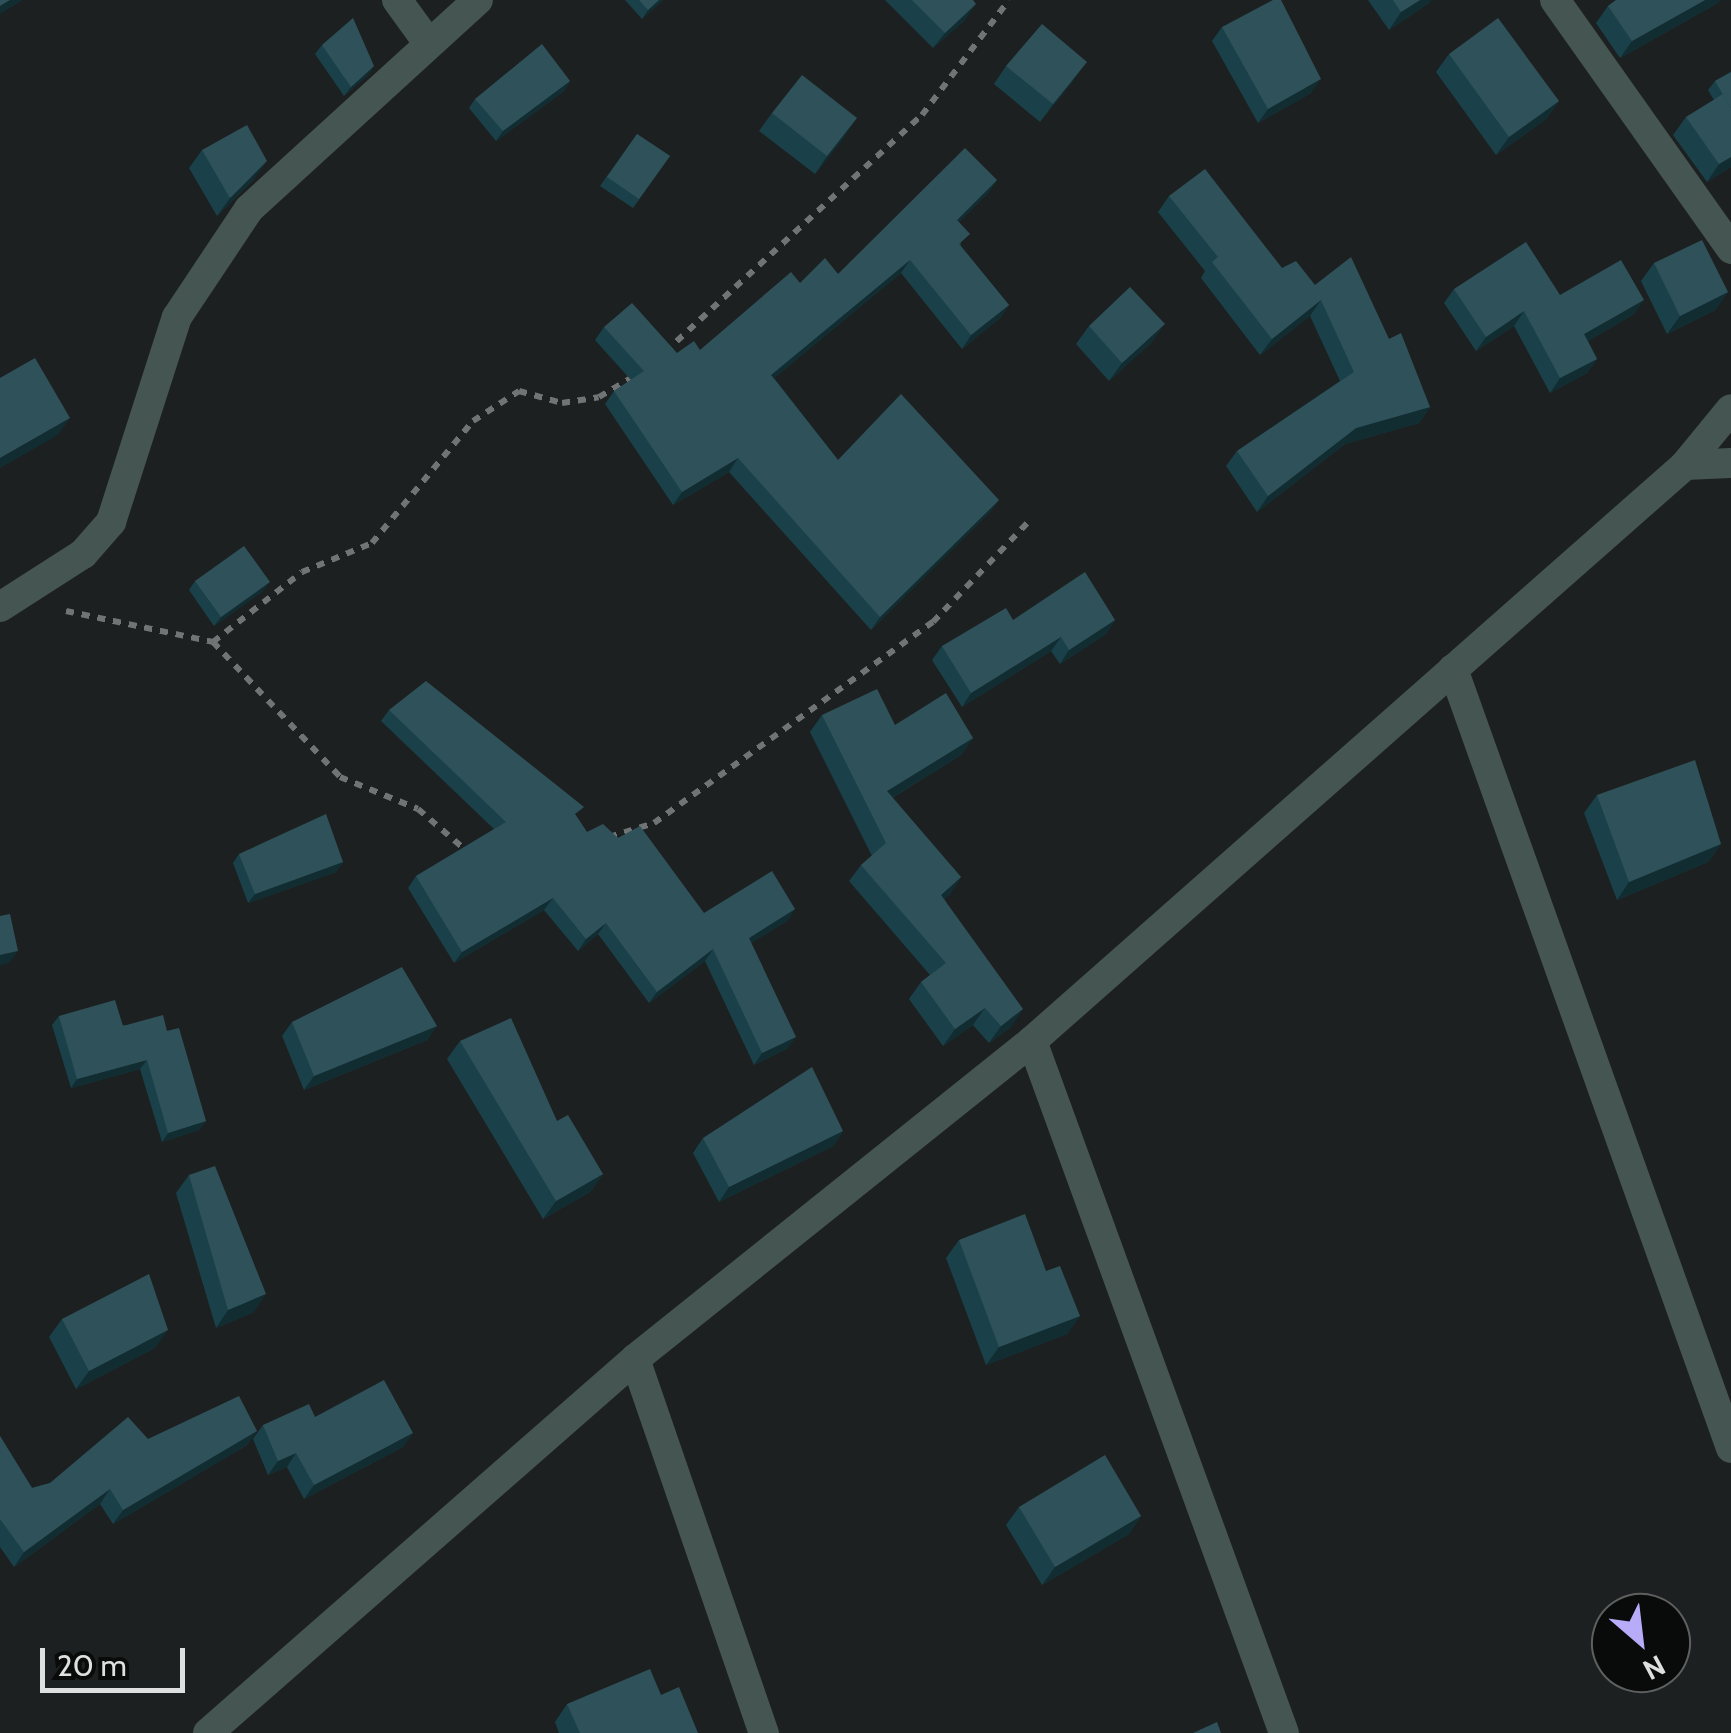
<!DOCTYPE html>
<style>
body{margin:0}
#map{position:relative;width:1731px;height:1733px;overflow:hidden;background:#1d2020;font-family:Cabin,sans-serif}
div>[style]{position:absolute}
.path>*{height:6px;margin-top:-3px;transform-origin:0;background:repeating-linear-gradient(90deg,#717474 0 8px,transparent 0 16px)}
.minor>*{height:30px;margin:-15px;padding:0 15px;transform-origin:15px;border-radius:15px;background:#455551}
.wall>*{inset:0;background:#1a4149}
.shaded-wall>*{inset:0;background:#122d32}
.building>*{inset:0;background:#2f525a}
span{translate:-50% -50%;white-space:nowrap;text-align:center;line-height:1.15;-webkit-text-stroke:8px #090a0a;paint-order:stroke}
.north{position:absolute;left:1591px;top:1593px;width:100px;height:100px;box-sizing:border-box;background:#090a0a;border:2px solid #5e6060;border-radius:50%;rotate:152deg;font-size:28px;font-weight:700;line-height:40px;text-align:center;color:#dee0e0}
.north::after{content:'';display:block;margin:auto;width:35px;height:45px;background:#b8abf7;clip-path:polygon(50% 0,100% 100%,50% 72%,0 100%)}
.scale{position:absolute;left:40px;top:1648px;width:145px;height:45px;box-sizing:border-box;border:5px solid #dee0e0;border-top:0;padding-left:12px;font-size:30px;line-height:35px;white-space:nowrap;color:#dee0e0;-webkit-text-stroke:8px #090a0a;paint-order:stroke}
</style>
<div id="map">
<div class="path">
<div style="left:665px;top:352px;width:350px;rotate:-42.7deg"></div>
<div style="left:922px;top:115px;width:144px;rotate:-52.9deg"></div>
<div style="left:66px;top:611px;width:150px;rotate:11.9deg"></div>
<div style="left:213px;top:642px;width:185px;rotate:46.7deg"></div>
<div style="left:340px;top:777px;width:84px;rotate:22.3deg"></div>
<div style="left:418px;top:809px;width:67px;rotate:40.8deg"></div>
<div style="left:213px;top:642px;width:113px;rotate:-38.2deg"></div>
<div style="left:302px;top:572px;width:76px;rotate:-22.5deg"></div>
<div style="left:372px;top:543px;width:158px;rotate:-50.4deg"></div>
<div style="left:473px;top:421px;width:55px;rotate:-33.1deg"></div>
<div style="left:519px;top:391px;width:45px;rotate:15.6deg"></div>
<div style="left:562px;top:403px;width:37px;rotate:-9deg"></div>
<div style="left:599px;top:397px;width:43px;rotate:-30.7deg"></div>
<div style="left:609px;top:837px;width:47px;rotate:-17.3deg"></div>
<div style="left:654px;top:823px;width:344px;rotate:-35.8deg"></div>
<div style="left:933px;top:622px;width:142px;rotate:-46.4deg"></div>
</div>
<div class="minor">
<div style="left:397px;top:0;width:54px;rotate:54deg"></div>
<div style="left:1555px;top:0;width:305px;rotate:54.7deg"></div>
<div style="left:1685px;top:465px;width:46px;rotate:-2.5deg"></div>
<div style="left:0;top:607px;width:98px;rotate:-32.6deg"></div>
<div style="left:83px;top:554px;width:43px;rotate:-48.8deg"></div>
<div style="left:111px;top:522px;width:215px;rotate:-72.2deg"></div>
<div style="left:177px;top:317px;width:130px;rotate:-56.3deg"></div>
<div style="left:249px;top:209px;width:310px;rotate:-42.4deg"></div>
<div style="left:1453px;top:669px;width:827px;rotate:70.36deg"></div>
<div style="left:1032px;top:1041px;width:736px;rotate:69.99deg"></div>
<div style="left:635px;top:1359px;width:396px;rotate:71deg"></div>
<div style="left:208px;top:1733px;width:568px;rotate:-41.21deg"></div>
<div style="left:635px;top:1359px;width:509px;rotate:-38.69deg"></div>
<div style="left:1032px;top:1041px;width:871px;rotate:-41.41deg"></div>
<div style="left:1685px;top:465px;width:72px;rotate:-50.6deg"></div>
</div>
<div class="wall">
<div style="clip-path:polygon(625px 0,663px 0,642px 19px)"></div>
<div style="clip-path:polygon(885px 0,973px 0,965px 20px,933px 48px)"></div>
<div style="clip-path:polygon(1368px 0,1431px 0,1429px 3px,1389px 30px)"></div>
<div style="clip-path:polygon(1616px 0,1720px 0,1718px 3px,1620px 58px,1596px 23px,1608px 6px)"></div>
<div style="clip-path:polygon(1222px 27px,1311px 93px,1258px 123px,1212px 41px)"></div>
<div style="clip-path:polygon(322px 45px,374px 66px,368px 75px,344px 96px,315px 54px)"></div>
<div style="clip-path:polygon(1449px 54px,1559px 101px,1546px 119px,1496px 155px,1436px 72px)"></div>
<div style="clip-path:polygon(1006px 66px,1074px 80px,1040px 122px,994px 84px)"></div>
<div style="clip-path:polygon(1731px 72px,1731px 167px,1707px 182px,1673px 135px,1686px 117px,1714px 100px,1708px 90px,1715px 81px)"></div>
<div style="clip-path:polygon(570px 81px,564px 91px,496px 141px,469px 108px,475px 99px)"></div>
<div style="clip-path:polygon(772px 113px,845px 136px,815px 174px,759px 131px)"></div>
<div style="clip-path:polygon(637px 134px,670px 156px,633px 208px,600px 186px)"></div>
<div style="clip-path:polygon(202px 150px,254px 179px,217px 216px,189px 168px)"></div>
<div style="clip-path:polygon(997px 180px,988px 193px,959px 222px,961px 246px,1009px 305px,1000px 318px,962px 349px,901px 273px,774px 378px,838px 460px,999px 500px,989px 513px,871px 630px,729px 472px,673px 505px,605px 404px,614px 391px,631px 380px,595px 340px,604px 327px,677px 353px,700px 350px,800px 283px,838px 274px)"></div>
<div style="clip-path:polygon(1169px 196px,1282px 268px,1315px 285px,1389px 339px,1430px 407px,1419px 423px,1345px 444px,1257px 512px,1226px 466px,1237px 451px,1340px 381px,1310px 316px,1260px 355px,1201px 278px,1205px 271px,1158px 212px)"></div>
<div style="clip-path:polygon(1654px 263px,1728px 292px,1715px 310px,1667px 334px,1641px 281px)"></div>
<div style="clip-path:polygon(1454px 289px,1560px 295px,1634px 314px,1588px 341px,1597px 359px,1587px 373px,1550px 393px,1514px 326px,1476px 351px,1444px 303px)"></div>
<div style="clip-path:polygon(1089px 326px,1152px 342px,1109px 381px,1076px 344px)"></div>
<div style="clip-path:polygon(195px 581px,263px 591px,214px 626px,189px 590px)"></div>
<div style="clip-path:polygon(1013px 620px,1115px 620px,1106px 634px,1060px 664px,1051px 651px,962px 707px,932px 660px,942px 646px)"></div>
<div style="clip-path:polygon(389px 710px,577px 817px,587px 832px,704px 913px,795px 909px,787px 921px,751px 943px,788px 1048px,754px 1065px,705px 961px,649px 1003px,598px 934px,578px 951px,544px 910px,454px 963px,408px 888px,416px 876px,494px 829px,381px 721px)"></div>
<div style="clip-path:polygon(822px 715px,895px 725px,973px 738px,961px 755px,892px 798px,961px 877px,950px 894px,944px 899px,1012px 1026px,989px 1043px,973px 1025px,943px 1046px,909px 999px,921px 982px,930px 975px,849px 881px,861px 865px,872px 856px,810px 732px)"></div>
<div style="clip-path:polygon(1597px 795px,1721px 844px,1708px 862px,1617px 900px,1584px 813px)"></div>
<div style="clip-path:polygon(239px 854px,343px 862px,336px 872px,248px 903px,233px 863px)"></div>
<div style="clip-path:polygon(59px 1016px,167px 1031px,206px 1121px,199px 1130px,162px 1142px,140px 1069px,71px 1088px,52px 1025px)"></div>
<div style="clip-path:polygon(292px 1022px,437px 1026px,427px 1040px,304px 1090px,282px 1036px)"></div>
<div style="clip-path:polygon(460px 1041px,557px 1121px,603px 1174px,590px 1192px,543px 1219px,447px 1059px)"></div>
<div style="clip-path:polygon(843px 1131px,833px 1146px,719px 1202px,693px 1153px,703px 1138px)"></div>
<div style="clip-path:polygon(189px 1175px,254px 1312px,216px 1328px,176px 1193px)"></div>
<div style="clip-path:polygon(959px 1240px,1080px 1316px,1067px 1334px,986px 1365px,946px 1258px)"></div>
<div style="clip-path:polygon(62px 1319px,155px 1348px,76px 1389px,49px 1337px)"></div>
<div style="clip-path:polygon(315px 1417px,403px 1447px,304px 1499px,287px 1467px,268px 1475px,253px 1439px,263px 1425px)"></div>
<div style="clip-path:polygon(257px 1431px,247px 1445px,113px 1524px,100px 1504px,14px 1567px,0 1547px,0 1436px,32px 1488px,50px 1483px,148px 1439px)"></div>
<div style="clip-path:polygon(1019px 1507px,1141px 1516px,1129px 1534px,1042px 1585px,1006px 1525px)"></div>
<div style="clip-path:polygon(661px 1695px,698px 1733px,559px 1733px,555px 1722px,567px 1704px)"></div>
</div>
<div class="shaded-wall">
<div style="clip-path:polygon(10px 0,23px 0,0 14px,0 6px)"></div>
<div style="clip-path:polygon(659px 0,663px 0,642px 19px,648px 10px)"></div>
<div style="clip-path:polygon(1420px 0,1431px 0,1429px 3px,1389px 30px,1401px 12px)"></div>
<div style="clip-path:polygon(1705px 0,1720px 0,1718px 3px,1620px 58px,1632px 41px)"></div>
<div style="clip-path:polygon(976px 4px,965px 20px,933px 48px,945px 33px)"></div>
<div style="clip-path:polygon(1087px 62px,1074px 80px,1040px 122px,1053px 104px)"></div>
<div style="clip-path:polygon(374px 66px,368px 75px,344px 96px,351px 87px)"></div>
<div style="clip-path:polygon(1321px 79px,1311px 93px,1258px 123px,1268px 109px)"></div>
<div style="clip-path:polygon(570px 81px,564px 91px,496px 141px,503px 131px)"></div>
<div style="clip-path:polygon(1559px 101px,1546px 119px,1496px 155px,1509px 137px)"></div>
<div style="clip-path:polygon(857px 118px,845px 136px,815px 174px,827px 156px)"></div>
<div style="clip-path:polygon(1731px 157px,1731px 167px,1707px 182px,1719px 164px)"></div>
<div style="clip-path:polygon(267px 161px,254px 179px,217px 216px,230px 198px)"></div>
<div style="clip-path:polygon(997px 180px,988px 193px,948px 233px,957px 220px)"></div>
<div style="clip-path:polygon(910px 260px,901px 273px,762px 388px,771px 375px)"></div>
<div style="clip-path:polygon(1728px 292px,1715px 310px,1667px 334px,1680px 316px)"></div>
<div style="clip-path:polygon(1321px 300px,1310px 316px,1260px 355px,1272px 339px)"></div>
<div style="clip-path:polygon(1644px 300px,1634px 314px,1574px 349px,1584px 334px)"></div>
<div style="clip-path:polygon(1009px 305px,1000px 318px,962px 349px,971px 335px)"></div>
<div style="clip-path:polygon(1524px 311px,1514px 326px,1476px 351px,1486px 337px)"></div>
<div style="clip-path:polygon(1165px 324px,1152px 342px,1109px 381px,1122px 363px)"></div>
<div style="clip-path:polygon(1597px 359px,1587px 373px,1550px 393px,1560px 378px)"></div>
<div style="clip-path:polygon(1430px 407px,1419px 423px,1345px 444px,1257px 512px,1268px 496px,1356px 428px)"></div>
<div style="clip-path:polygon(70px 418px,58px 435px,0 468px,0 458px)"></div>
<div style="clip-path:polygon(738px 458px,729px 472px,673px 505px,682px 492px)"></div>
<div style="clip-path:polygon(999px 500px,989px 513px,871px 630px,880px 617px)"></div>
<div style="clip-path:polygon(270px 582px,263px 591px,214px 626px,221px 617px)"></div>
<div style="clip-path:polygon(1115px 620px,1106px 634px,1060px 664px,1069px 650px)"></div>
<div style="clip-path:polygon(1061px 637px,1051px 651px,962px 707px,971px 693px)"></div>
<div style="clip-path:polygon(973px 738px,961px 755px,875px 808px,887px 791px)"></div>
<div style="clip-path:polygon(1721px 844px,1708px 862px,1617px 900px,1629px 882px)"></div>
<div style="clip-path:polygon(343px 862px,336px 872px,248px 903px,255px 894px)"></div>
<div style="clip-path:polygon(961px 877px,950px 894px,929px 912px,941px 895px)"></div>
<div style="clip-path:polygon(553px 898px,544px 910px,454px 963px,462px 952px)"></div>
<div style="clip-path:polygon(795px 909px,787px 921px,741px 949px,749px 938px)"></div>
<div style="clip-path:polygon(606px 923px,598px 934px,578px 951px,586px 939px)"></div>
<div style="clip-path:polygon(713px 949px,705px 961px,649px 1003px,657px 992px)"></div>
<div style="clip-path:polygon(18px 951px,9px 963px,0 965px,0 955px)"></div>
<div style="clip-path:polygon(985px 1008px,973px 1025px,943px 1046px,955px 1029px)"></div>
<div style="clip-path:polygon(1023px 1009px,1012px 1026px,989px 1043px,1001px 1026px)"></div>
<div style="clip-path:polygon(437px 1026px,427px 1040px,304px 1090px,314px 1076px)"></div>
<div style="clip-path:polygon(796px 1037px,788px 1048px,754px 1065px,762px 1053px)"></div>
<div style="clip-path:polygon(147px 1060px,140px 1069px,71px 1088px,77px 1079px)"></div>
<div style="clip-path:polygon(206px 1121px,199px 1130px,162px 1142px,168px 1133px)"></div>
<div style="clip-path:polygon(843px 1131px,833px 1146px,719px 1202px,729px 1187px)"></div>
<div style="clip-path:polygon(603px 1174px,590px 1192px,543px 1219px,556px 1201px)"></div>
<div style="clip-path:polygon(266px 1294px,254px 1312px,216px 1328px,228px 1310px)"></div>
<div style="clip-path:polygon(1080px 1316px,1067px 1334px,986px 1365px,999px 1347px)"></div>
<div style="clip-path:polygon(168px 1330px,155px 1348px,76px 1389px,89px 1371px)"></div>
<div style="clip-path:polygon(257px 1431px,247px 1445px,113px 1524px,123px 1510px)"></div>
<div style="clip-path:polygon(413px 1433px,403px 1447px,304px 1499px,314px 1485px)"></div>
<div style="clip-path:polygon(296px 1453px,287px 1467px,268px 1475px,278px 1461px)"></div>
<div style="clip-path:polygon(110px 1489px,100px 1504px,14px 1567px,24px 1552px)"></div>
<div style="clip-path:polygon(1141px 1516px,1129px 1534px,1042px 1585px,1055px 1567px)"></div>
</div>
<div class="building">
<div style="clip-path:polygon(0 0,10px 0,0 6px)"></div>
<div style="clip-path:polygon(639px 0,659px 0,648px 10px)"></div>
<div style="clip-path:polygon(912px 0,973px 0,976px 4px,945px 33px)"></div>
<div style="clip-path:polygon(1273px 0,1281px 0,1321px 79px,1268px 109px,1222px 27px)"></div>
<div style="clip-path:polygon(1393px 0,1420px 0,1401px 12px)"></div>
<div style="clip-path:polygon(1616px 0,1705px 0,1632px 41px,1608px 6px)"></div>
<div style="clip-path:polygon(353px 18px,374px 66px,351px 87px,322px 45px)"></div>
<div style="clip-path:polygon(1498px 18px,1559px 101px,1509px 137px,1449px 54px)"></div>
<div style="clip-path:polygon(1042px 24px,1087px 62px,1053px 104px,1006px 66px)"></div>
<div style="clip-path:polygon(542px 44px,570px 81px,503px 131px,475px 99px)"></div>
<div style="clip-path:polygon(1731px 72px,1731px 108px,1715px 81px)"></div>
<div style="clip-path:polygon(802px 75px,857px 118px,827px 156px,772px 113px)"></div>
<div style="clip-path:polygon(1723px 94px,1731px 108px,1731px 157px,1719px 164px,1686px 117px)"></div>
<div style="clip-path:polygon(247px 125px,267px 161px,230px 198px,202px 150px)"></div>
<div style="clip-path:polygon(637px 134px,670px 156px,639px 199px,607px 177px)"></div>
<div style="clip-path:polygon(965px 148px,997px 180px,957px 220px,970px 234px,959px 244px,1009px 305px,971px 335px,910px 260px,771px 375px,838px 460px,901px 394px,999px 500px,880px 617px,738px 458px,682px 492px,614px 391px,644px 371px,604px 327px,632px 303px,677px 353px,694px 341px,700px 350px,791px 272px,800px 283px,825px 258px,838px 274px)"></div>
<div style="clip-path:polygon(1205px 169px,1282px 268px,1296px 261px,1315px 285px,1351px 257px,1389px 339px,1401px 333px,1430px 407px,1356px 428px,1268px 496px,1237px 451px,1354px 372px,1321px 300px,1272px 339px,1212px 262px,1218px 257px,1169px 196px)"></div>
<div style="clip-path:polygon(1702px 240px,1728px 292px,1680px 316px,1654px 263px)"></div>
<div style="clip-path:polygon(1526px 242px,1560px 295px,1621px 260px,1644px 300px,1584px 334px,1597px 359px,1560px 378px,1524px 311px,1486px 337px,1454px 289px)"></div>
<div style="clip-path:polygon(1130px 287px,1165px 324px,1122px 363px,1089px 326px)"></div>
<div style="clip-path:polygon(35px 358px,70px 418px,0 458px,0 378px)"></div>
<div style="clip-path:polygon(244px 546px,270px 582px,221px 617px,195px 581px)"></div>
<div style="clip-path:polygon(1085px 572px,1115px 620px,1069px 650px,1061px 637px,971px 693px,942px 646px,1006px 608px,1013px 620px)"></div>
<div style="clip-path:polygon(426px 681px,584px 807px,575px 814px,587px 832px,603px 824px,618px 838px,640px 826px,704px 913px,772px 871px,795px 909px,749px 938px,796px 1037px,762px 1053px,713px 949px,657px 992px,606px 923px,586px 939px,553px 898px,462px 952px,416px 876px,506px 822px,389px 710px)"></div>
<div style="clip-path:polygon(877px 689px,895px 725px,946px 693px,973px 738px,887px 791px,961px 877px,941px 895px,1023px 1009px,1001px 1026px,985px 1008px,955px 1029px,921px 982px,946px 963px,861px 865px,886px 843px,822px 715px)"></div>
<div style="clip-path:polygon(1695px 760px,1721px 844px,1629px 882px,1597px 795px)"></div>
<div style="clip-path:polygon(326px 814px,343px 862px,255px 894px,239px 854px)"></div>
<div style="clip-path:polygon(10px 914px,18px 951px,0 955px,0 916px)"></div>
<div style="clip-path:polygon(402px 967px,437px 1026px,314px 1076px,292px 1022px)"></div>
<div style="clip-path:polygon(115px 1000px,123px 1026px,163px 1015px,167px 1031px,179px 1028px,206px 1121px,168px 1133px,147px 1060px,77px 1079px,59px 1016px)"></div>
<div style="clip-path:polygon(511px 1018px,557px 1121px,568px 1115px,603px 1174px,556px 1201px,460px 1041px)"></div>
<div style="clip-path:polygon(812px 1067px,843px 1131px,729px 1187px,703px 1138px)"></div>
<div style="clip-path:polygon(215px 1166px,266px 1294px,228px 1310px,189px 1175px)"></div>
<div style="clip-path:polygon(1025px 1214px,1046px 1271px,1060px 1266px,1080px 1316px,999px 1347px,959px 1240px)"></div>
<div style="clip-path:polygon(149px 1274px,168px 1330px,89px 1371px,62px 1319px)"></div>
<div style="clip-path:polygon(384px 1380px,413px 1433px,314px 1485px,296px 1453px,278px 1461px,263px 1425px,309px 1404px,315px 1417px)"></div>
<div style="clip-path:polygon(239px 1396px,257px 1431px,123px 1510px,110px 1489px,24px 1552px,0 1519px,0 1436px,32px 1488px,50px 1483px,128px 1417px,148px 1439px)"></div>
<div style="clip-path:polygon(1105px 1455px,1141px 1516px,1055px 1567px,1019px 1507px)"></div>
<div style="clip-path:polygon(650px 1669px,661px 1695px,679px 1687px,698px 1733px,580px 1733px,567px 1704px)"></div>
<div style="clip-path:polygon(1217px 1722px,1221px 1733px,1193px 1733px)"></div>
</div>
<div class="north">N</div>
<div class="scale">20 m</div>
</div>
